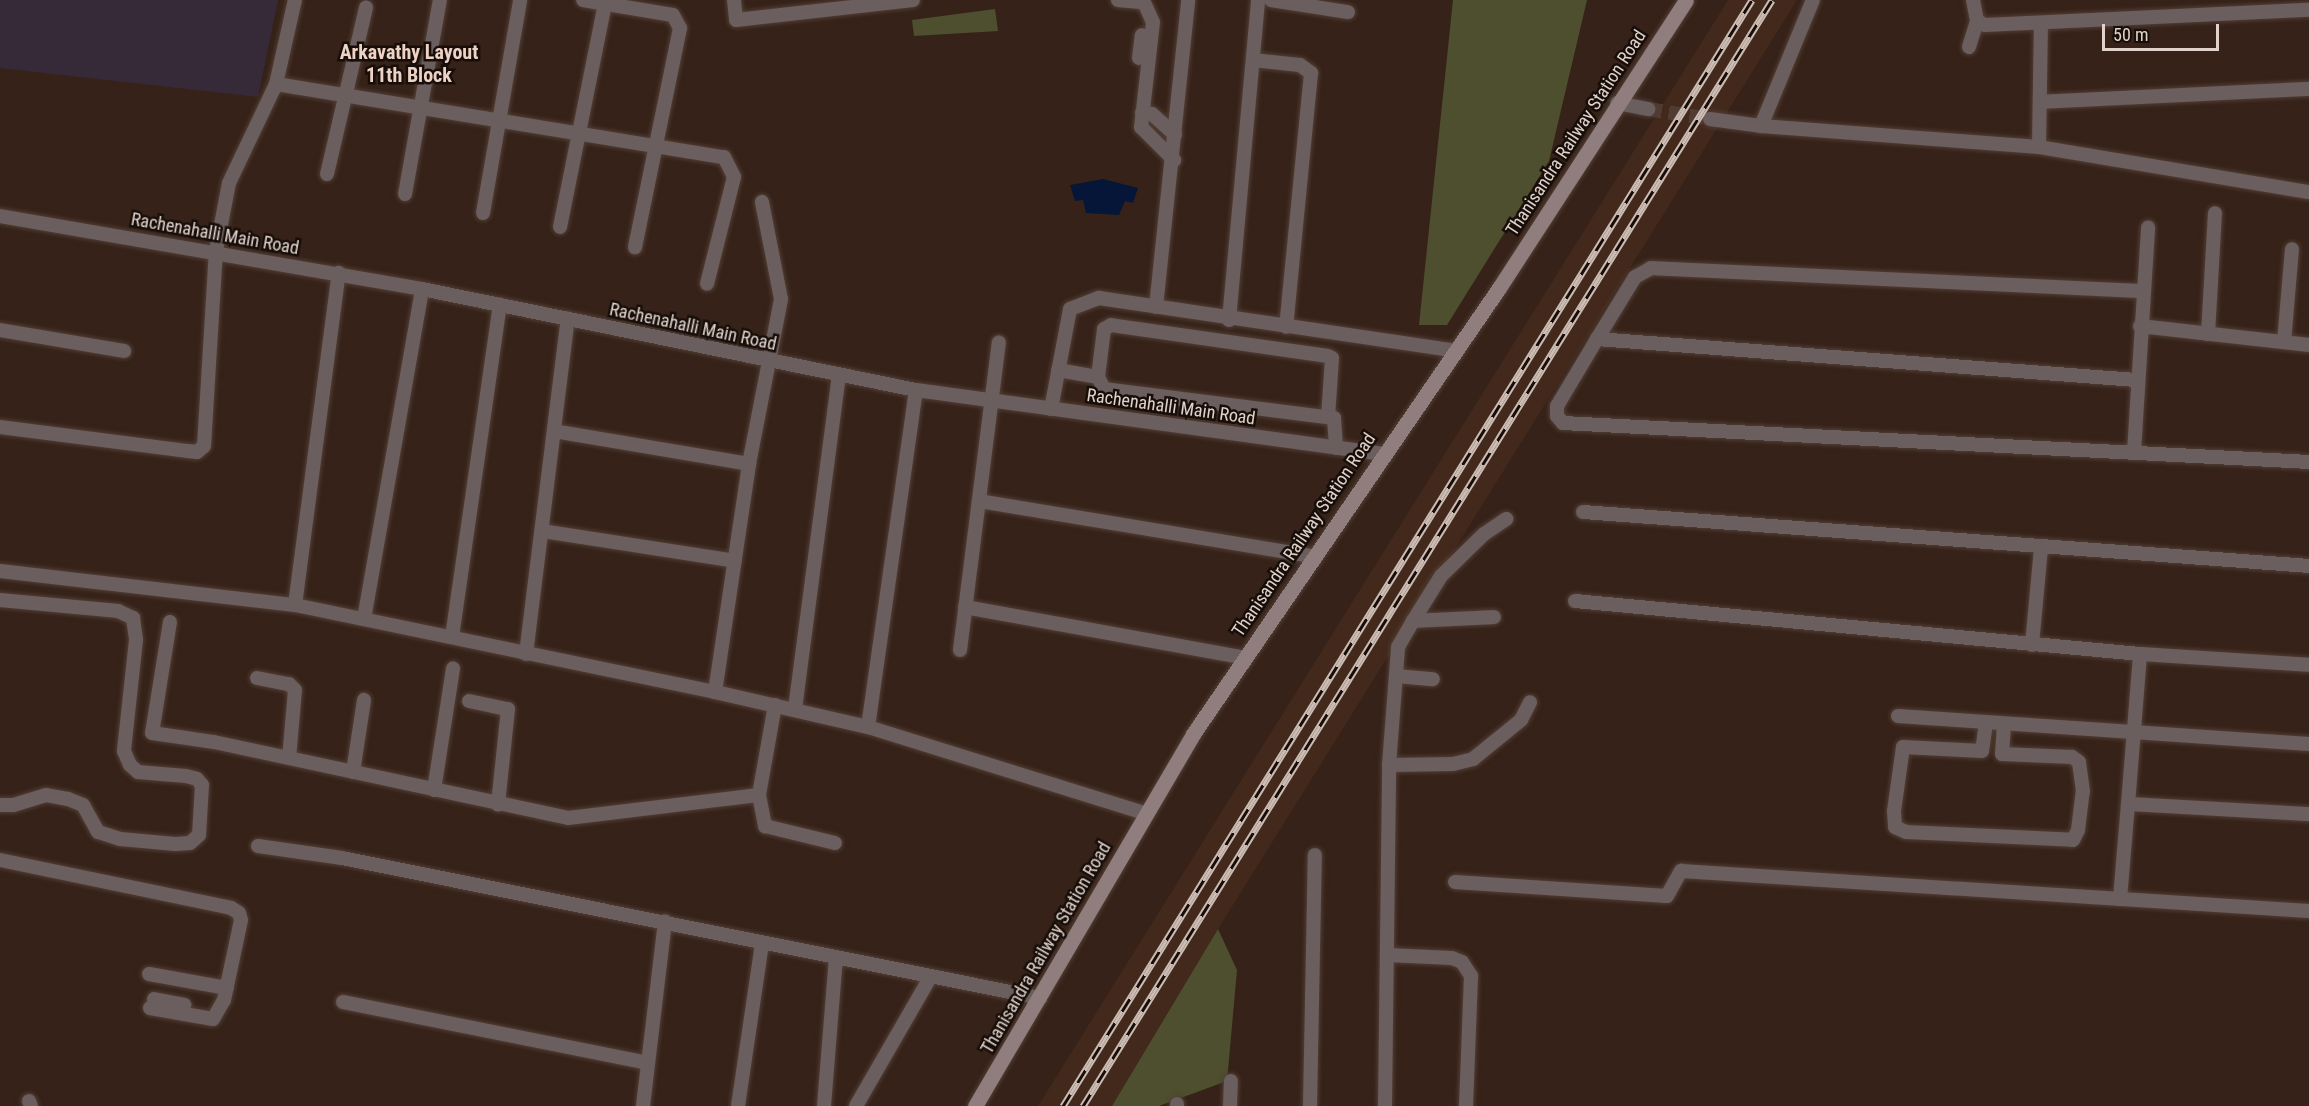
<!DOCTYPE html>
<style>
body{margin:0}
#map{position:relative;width:2309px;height:1106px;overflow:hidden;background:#362218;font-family:"Roboto Condensed",sans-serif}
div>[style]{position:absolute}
.built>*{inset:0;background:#43291b}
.education>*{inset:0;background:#362a38}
.green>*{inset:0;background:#4e4f2e}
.water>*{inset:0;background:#051638}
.street-tunnel>*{height:14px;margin-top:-7px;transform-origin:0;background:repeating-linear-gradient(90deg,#503c33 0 14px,transparent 0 21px)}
.roads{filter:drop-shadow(0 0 2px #513e35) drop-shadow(0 0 2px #513e35)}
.street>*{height:14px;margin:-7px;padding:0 7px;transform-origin:7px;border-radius:7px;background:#6b5e5e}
.secondary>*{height:15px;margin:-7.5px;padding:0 7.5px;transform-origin:7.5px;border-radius:7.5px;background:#907d7d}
.rail>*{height:7px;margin-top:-3.5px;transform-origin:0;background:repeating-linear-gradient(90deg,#170e0a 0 14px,#cbbcb4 0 28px);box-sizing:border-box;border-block:2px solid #cbbcb4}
span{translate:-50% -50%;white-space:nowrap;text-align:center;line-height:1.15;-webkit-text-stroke:5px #170e0a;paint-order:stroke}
.street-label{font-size:18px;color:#e0d2cb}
.neighbourhood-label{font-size:20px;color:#eed2c5;font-weight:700}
.scale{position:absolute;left:2102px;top:24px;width:117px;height:27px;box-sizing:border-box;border:3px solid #e0d2cb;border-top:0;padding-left:8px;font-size:18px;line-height:21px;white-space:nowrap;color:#e0d2cb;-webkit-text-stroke:4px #170e0a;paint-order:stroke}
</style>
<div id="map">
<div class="built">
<div style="clip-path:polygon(1728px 0,1797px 0,1218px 929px,1112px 1106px,1038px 1106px)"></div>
</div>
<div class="education">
<div style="clip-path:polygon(0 0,278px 0,258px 97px,0 68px)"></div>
</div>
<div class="green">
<div style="clip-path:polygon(1453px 0,1587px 0,1549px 161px,1447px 325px,1419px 325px)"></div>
<div style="clip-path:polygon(995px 9px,998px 31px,914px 36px,912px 20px)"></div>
<div style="clip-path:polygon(1218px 929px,1237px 970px,1227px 1081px,1159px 1106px,1112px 1106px)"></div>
</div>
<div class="water">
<div style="clip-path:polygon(1103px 179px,1138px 188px,1133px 203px,1125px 201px,1119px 215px,1086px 213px,1083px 200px,1075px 201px,1070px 185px)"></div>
</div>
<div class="street-tunnel">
<div style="left:1648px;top:109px;width:63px;rotate:9.2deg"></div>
</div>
<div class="roads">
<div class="street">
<div style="left:583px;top:0;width:91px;rotate:9.5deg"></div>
<div style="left:673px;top:15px;width:15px;rotate:62deg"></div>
<div style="left:680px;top:28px;width:224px;rotate:101.6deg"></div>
<div style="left:734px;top:0;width:20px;rotate:84deg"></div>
<div style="left:736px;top:20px;width:178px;rotate:-6.4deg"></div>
<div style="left:1118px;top:0;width:25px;rotate:5deg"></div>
<div style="left:1143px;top:0;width:24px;rotate:66deg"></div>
<div style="left:1153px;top:22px;width:106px;rotate:96.5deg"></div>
<div style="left:1141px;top:127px;width:47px;rotate:45deg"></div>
<div style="left:1271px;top:0;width:78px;rotate:8.9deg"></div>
<div style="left:1973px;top:0;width:21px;rotate:79deg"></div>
<div style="left:1977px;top:21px;width:9px;rotate:27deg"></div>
<div style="left:1985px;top:25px;width:324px;rotate:-2.7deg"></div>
<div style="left:1969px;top:47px;width:27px;rotate:-73deg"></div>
<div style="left:1139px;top:58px;width:23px;rotate:-83deg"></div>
<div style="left:1253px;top:60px;width:47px;rotate:6.1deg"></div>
<div style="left:1300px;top:65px;width:14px;rotate:36deg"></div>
<div style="left:1311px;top:73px;width:255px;rotate:95.6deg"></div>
<div style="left:276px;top:84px;width:454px;rotate:9.3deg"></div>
<div style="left:724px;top:157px;width:22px;rotate:63deg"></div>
<div style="left:734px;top:177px;width:110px;rotate:104.2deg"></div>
<div style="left:2040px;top:102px;width:269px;rotate:-2.8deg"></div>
<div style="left:1617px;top:103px;width:32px;rotate:11deg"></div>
<div style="left:1142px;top:113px;width:10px;rotate:6deg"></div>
<div style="left:1152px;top:114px;width:31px;rotate:42deg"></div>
<div style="left:1710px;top:119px;width:51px;rotate:7.8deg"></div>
<div style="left:1761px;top:126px;width:279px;rotate:4.3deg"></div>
<div style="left:2039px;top:147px;width:274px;rotate:9.5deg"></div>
<div style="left:1761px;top:126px;width:136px;rotate:-67.6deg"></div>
<div style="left:2039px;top:147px;width:124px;rotate:-89.1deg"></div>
<div style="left:327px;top:174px;width:171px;rotate:-76.8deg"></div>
<div style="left:405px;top:194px;width:197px;rotate:-79.8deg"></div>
<div style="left:483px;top:213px;width:216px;rotate:-80.1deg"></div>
<div style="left:0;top:216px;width:428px;rotate:9.8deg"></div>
<div style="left:422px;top:289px;width:504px;rotate:11.56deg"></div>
<div style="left:916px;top:390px;width:470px;rotate:7.8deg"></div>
<div style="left:560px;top:227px;width:227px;rotate:-78.6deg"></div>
<div style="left:1156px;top:307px;width:309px;rotate:-84deg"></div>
<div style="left:1229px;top:320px;width:321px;rotate:-84.8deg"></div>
<div style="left:2140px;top:326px;width:170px;rotate:6.4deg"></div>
<div style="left:0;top:330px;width:126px;rotate:9.6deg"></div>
<div style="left:2208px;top:334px;width:121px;rotate:-86.7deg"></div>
<div style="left:1597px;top:339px;width:73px;rotate:-58.5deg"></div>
<div style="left:1635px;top:277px;width:18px;rotate:-29deg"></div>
<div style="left:1651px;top:268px;width:493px;rotate:2.7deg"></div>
<div style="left:2284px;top:342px;width:93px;rotate:-85.1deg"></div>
<div style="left:1058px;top:370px;width:41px;rotate:9.9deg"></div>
<div style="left:2136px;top:380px;width:541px;rotate:-175.65deg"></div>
<div style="left:1597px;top:339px;width:78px;rotate:120.8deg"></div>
<div style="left:1557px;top:406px;width:10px;rotate:90deg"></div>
<div style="left:1557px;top:416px;width:9px;rotate:49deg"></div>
<div style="left:1563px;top:423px;width:747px;rotate:2.99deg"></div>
<div style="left:1051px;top:409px;width:102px;rotate:-79.2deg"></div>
<div style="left:1070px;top:309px;width:31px;rotate:-21deg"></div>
<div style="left:1099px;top:298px;width:358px;rotate:8.4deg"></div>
<div style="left:1328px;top:417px;width:59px;rotate:-86.1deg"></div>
<div style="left:1332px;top:358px;width:4px;rotate:-153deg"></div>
<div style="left:1328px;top:356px;width:219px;rotate:-171.9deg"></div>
<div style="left:1111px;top:325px;width:8px;rotate:150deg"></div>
<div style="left:1104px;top:329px;width:48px;rotate:97.1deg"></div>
<div style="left:1098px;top:377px;width:13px;rotate:63deg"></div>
<div style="left:1104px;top:389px;width:232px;rotate:7.2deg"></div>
<div style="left:1334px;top:418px;width:30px;rotate:86deg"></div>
<div style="left:0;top:427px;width:190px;rotate:7.3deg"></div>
<div style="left:188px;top:451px;width:9px;rotate:6deg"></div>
<div style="left:197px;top:452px;width:9px;rotate:-41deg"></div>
<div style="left:204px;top:446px;width:195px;rotate:-86.5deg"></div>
<div style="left:216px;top:251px;width:69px;rotate:-79.2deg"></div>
<div style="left:229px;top:183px;width:110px;rotate:-64.6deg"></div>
<div style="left:276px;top:84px;width:86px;rotate:-77.3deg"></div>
<div style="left:554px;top:431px;width:198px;rotate:9.6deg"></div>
<div style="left:2134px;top:452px;width:225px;rotate:-86.4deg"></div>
<div style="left:979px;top:501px;width:338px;rotate:9.4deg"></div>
<div style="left:1583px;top:512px;width:728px;rotate:4.25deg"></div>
<div style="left:542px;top:531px;width:195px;rotate:8.8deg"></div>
<div style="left:0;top:571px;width:297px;rotate:6.6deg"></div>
<div style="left:295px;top:605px;width:429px;rotate:11.7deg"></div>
<div style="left:715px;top:692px;width:157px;rotate:12.9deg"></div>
<div style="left:868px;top:727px;width:292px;rotate:17.3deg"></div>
<div style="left:0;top:600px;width:119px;rotate:5.3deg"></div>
<div style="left:118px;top:611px;width:17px;rotate:25deg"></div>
<div style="left:133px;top:618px;width:22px;rotate:82deg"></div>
<div style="left:136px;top:640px;width:112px;rotate:96.2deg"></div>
<div style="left:124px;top:751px;width:15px;rotate:67deg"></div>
<div style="left:130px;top:765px;width:11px;rotate:41deg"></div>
<div style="left:138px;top:772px;width:48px;rotate:4.8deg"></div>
<div style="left:186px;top:776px;width:11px;rotate:15deg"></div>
<div style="left:197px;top:779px;width:8px;rotate:50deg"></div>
<div style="left:202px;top:785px;width:50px;rotate:93.4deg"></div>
<div style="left:199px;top:835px;width:12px;rotate:138deg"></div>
<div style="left:190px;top:843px;width:15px;rotate:176deg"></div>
<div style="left:175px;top:844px;width:55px;rotate:-174.8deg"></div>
<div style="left:120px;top:839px;width:23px;rotate:-162deg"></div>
<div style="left:98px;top:832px;width:31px;rotate:-119deg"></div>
<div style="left:83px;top:805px;width:16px;rotate:-158deg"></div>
<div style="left:68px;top:799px;width:22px;rotate:-170deg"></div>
<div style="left:46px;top:795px;width:34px;rotate:163deg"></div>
<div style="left:13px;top:805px;width:13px;rotate:180deg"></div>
<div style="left:1575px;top:601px;width:567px;rotate:5.36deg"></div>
<div style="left:2140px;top:654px;width:169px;rotate:3.7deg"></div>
<div style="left:295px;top:605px;width:335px;rotate:-82.5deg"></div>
<div style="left:965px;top:607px;width:285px;rotate:10.3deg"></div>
<div style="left:364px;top:619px;width:335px;rotate:-80deg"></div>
<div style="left:1413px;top:621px;width:53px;rotate:-58.1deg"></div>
<div style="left:1441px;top:576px;width:60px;rotate:-44.3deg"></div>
<div style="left:1484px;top:534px;width:27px;rotate:-34deg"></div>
<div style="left:170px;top:622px;width:112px;rotate:99.2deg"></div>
<div style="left:152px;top:733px;width:63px;rotate:8.3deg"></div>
<div style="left:214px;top:742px;width:362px;rotate:12.1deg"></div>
<div style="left:568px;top:818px;width:192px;rotate:-6.9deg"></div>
<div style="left:452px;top:637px;width:336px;rotate:-81.8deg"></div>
<div style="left:2032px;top:645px;width:97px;rotate:-84.7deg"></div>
<div style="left:960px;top:650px;width:310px;rotate:-82.8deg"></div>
<div style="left:526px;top:654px;width:338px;rotate:-82.9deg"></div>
<div style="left:1396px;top:676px;width:37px;rotate:5deg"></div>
<div style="left:257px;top:678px;width:33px;rotate:11deg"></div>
<div style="left:289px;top:684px;width:8px;rotate:45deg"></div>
<div style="left:295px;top:690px;width:68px;rotate:95deg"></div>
<div style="left:715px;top:692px;width:231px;rotate:-81.5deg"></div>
<div style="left:749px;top:464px;width:168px;rotate:-79deg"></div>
<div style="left:781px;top:299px;width:99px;rotate:-101.1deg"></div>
<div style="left:469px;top:701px;width:40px;rotate:12deg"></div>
<div style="left:508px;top:709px;width:96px;rotate:96deg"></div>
<div style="left:775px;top:705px;width:91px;rotate:100.1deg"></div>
<div style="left:759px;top:795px;width:32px;rotate:79deg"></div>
<div style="left:765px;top:826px;width:72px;rotate:13.7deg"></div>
<div style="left:795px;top:709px;width:337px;rotate:-82.5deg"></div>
<div style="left:1898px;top:716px;width:412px;rotate:3.9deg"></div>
<div style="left:1986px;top:723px;width:28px;rotate:98deg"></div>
<div style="left:1982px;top:751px;width:79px;rotate:-177.1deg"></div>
<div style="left:1903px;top:747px;width:65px;rotate:98deg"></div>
<div style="left:1894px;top:811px;width:16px;rotate:86deg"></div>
<div style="left:1895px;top:827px;width:12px;rotate:24deg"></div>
<div style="left:1906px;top:832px;width:167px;rotate:2.7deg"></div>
<div style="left:2073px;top:840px;width:11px;rotate:-63deg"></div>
<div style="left:2078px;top:830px;width:39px;rotate:-83deg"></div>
<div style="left:2083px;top:791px;width:29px;rotate:-98deg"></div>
<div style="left:2079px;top:762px;width:9px;rotate:-144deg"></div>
<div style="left:2072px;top:757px;width:70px;rotate:-177.5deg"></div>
<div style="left:2002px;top:754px;width:30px;rotate:-86deg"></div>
<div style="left:868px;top:727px;width:340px;rotate:-81.9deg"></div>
<div style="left:1389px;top:765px;width:64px;rotate:-0.9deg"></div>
<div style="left:1453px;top:764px;width:21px;rotate:-14deg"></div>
<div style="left:1473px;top:759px;width:62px;rotate:-39.1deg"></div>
<div style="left:1521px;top:720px;width:20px;rotate:-63deg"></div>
<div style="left:353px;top:772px;width:73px;rotate:-81.3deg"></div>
<div style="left:434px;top:790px;width:123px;rotate:-81.1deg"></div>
<div style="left:2128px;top:804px;width:150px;rotate:-85.4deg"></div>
<div style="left:258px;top:846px;width:85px;rotate:8.1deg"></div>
<div style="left:342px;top:858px;width:712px;rotate:11.34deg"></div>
<div style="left:0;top:860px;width:236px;rotate:11.7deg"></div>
<div style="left:231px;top:908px;width:9px;rotate:32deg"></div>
<div style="left:239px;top:913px;width:7px;rotate:74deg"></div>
<div style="left:241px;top:920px;width:82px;rotate:102deg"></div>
<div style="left:224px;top:1000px;width:22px;rotate:120deg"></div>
<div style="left:213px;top:1019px;width:64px;rotate:-170.1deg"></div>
<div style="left:1455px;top:882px;width:212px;rotate:3.8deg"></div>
<div style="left:1667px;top:896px;width:29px;rotate:-61deg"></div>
<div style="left:1681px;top:871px;width:629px;rotate:3.64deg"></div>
<div style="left:2120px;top:899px;width:95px;rotate:-85.2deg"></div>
<div style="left:2128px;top:804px;width:181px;rotate:3.2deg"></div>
<div style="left:1387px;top:955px;width:65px;rotate:2.6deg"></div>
<div style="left:1452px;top:958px;width:11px;rotate:22deg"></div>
<div style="left:1462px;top:962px;width:17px;rotate:57deg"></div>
<div style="left:1471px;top:976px;width:130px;rotate:92.2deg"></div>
<div style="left:149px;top:974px;width:79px;rotate:10.2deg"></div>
<div style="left:154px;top:999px;width:31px;rotate:11deg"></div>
<div style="left:343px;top:1002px;width:310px;rotate:11.3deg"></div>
<div style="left:29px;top:1101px;width:5px;rotate:68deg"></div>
<div style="left:643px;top:1106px;width:186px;rotate:-83.2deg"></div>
<div style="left:738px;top:1106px;width:165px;rotate:-81.6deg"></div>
<div style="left:824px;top:1106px;width:149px;rotate:-85.4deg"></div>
<div style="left:856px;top:1106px;width:150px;rotate:-60deg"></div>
<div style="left:1177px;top:1106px;width:2px;rotate:-90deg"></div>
<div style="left:1230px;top:1106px;width:25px;rotate:-88deg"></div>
<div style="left:1310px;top:1106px;width:251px;rotate:-88.9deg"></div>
<div style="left:1385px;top:1106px;width:341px;rotate:-89.3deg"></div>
<div style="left:1389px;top:765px;width:118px;rotate:-85.6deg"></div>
<div style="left:1398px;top:647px;width:30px;rotate:-60deg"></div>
<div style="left:1413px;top:621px;width:81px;rotate:-2.8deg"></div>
</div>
<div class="secondary">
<div style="left:975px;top:1106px;width:431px;rotate:-59.6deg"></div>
<div style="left:1193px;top:734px;width:541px;rotate:-55.55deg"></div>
<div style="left:1499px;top:288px;width:343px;rotate:-57deg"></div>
</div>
</div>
<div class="rail">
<div style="left:1063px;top:1106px;width:1303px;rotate:-58.08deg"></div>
<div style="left:1083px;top:1106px;width:1303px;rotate:-58.08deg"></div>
</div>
<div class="street-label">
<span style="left:1576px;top:133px;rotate:-57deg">Thanisandra Railway Station Road</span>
<span style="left:215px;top:234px;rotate:10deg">Rachenahalli Main Road</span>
<span style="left:693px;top:327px;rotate:12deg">Rachenahalli Main Road</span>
<span style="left:1171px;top:407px;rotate:8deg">Rachenahalli Main Road</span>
<span style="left:1304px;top:535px;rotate:-56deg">Thanisandra Railway Station Road</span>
<span style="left:1046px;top:948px;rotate:-60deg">Thanisandra Railway Station Road</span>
</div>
<div class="neighbourhood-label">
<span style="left:409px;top:64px">Arkavathy Layout<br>11th Block</span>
</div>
<div class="scale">50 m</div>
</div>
